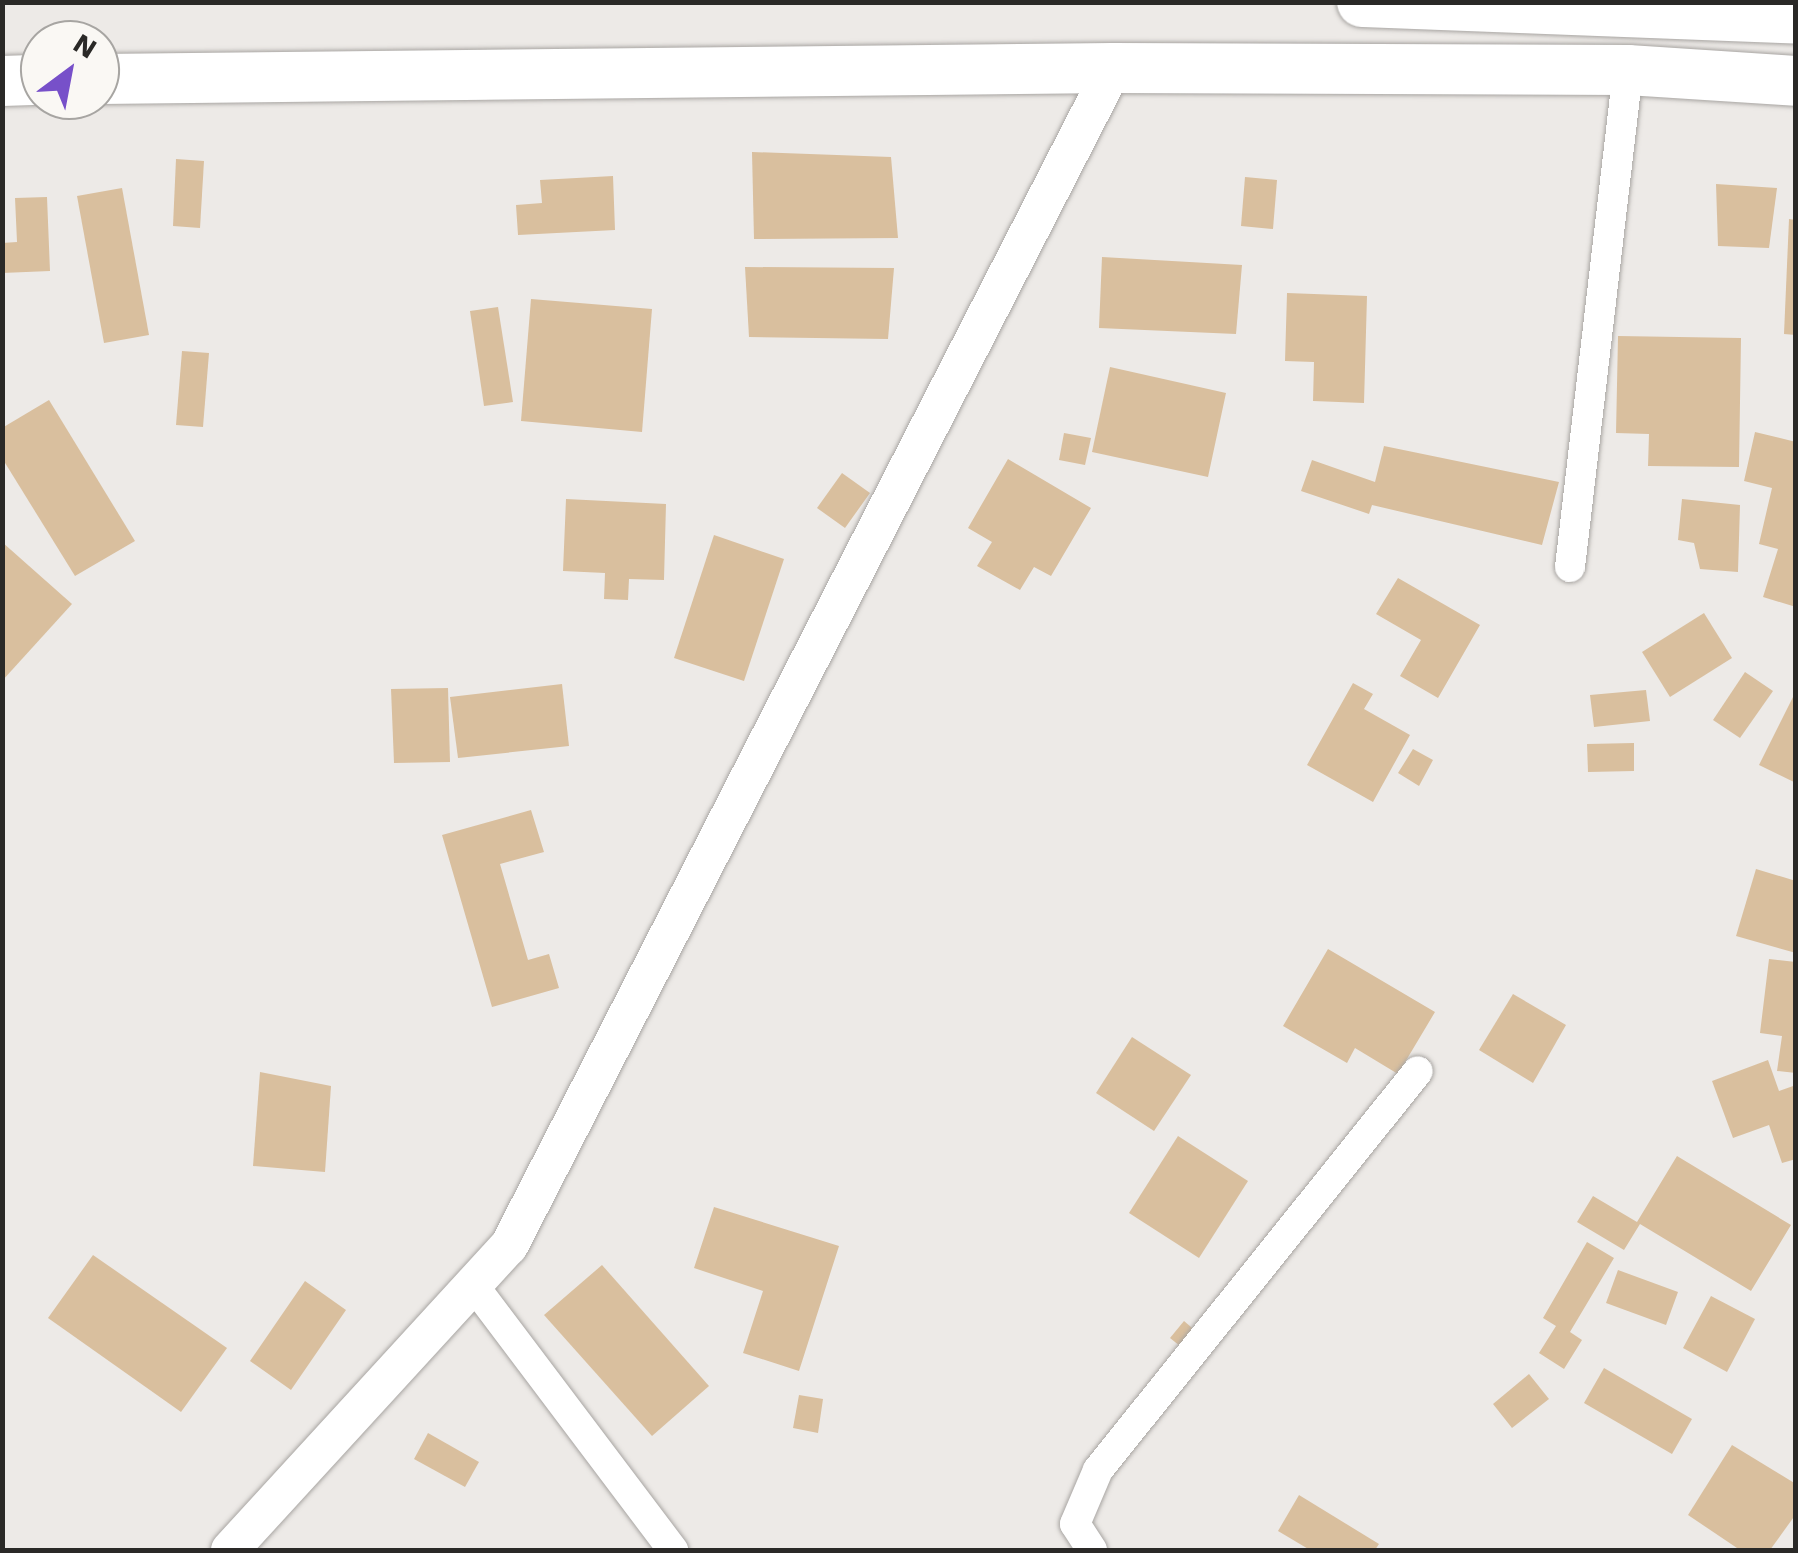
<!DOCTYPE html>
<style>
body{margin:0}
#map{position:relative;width:1798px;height:1553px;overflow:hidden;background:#edeae7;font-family:"Work Sans",sans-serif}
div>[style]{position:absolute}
.building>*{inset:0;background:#d9bf9e}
.roads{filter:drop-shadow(0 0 2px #a8a5a2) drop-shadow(0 0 2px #a8a5a2)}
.minor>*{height:30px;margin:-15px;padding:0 15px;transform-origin:15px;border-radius:15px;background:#fff}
.tertiary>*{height:38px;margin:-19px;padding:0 19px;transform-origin:19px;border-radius:19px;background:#fff}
.trunk>*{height:50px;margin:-25px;padding:0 25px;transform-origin:25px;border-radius:25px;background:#fff}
span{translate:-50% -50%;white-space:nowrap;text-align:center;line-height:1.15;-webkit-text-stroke:10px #faf8f4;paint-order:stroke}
.frame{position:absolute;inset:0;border:5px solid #2a2927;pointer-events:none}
.north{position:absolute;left:20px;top:20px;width:100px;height:100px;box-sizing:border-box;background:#faf8f4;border:2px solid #a7a5a2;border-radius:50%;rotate:32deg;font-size:28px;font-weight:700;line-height:40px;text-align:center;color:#2a2927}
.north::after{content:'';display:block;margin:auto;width:35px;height:45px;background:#7750c9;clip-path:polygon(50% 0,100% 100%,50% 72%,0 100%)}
</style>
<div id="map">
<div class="building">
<div style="clip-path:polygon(752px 152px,891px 157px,898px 238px,754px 239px)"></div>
<div style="clip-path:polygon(176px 159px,204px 161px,200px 228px,173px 226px)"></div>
<div style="clip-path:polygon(613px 176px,615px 230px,518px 235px,516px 205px,542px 203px,540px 180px)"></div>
<div style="clip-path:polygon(1245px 177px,1277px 180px,1273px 229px,1241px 226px)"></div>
<div style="clip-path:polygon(1716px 184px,1777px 188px,1769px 248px,1718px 246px)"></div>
<div style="clip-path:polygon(122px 188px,149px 335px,104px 343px,77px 196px)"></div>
<div style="clip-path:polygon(47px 197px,50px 271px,2px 273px,2px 243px,17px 242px,15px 198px)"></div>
<div style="clip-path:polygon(1789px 219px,1796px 220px,1796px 335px,1784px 334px)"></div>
<div style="clip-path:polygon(1102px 257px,1242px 265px,1236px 334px,1099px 328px)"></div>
<div style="clip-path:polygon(745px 267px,894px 268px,888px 339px,749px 337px)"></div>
<div style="clip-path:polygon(1287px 293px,1367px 296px,1364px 403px,1313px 401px,1314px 362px,1285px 361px)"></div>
<div style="clip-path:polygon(531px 299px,652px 309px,642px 432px,521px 421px)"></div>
<div style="clip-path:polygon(498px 307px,513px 402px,484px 406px,470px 311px)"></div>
<div style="clip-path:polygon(1618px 336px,1741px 338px,1739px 467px,1648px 466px,1649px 434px,1616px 433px)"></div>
<div style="clip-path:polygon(182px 351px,209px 353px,203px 427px,176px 425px)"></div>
<div style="clip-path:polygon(1110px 367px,1226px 393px,1208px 477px,1092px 452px)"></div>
<div style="clip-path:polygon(49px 400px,135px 541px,75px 576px,2px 458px,2px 428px)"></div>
<div style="clip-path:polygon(1755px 432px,1796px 442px,1796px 607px,1763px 597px,1778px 549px,1759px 544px,1772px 488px,1744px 481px)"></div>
<div style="clip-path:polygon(1064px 433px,1091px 438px,1085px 465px,1059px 460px)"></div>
<div style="clip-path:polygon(1384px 446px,1559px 482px,1542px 545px,1372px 505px,1369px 514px,1301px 491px,1312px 460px,1375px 482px)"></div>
<div style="clip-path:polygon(1008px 459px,1091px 508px,1051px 576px,1034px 567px,1020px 590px,977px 566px,992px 542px,968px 528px)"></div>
<div style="clip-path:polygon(842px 473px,870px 493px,845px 528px,817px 508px)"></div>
<div style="clip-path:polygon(566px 499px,666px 504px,664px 580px,629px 579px,628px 600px,604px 599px,605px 573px,563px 571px)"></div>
<div style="clip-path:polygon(1682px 499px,1740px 505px,1738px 572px,1700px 569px,1694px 543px,1678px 540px)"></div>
<div style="clip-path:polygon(714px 535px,784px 559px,744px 681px,674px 658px)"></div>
<div style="clip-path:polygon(2px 542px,72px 604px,2px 681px)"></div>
<div style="clip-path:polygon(1398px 578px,1480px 625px,1438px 698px,1400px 676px,1421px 640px,1376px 614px)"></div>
<div style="clip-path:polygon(1704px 613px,1732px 658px,1670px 697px,1642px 652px)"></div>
<div style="clip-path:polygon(1745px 672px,1773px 691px,1740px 738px,1713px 720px)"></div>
<div style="clip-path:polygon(1353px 683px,1373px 694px,1364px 709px,1410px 735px,1373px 802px,1307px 765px)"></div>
<div style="clip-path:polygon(562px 684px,569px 746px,458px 758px,450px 697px)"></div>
<div style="clip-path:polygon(448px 688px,450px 762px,394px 763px,391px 689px)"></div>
<div style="clip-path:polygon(1646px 690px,1650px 721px,1594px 727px,1590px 695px)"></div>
<div style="clip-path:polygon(1796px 691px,1796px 783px,1759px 765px)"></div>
<div style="clip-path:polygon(1634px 743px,1634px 771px,1588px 772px,1587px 744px)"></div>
<div style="clip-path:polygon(1413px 749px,1433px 760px,1419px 786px,1398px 773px)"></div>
<div style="clip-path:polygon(531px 810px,544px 852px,500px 864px,528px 960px,549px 954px,559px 988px,492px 1007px,442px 835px)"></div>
<div style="clip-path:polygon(1756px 869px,1796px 881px,1796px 953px,1736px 936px)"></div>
<div style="clip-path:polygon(1328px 949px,1435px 1012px,1398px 1074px,1355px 1048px,1347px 1063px,1283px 1026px)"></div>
<div style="clip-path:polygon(1769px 959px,1796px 962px,1796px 1073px,1777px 1071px,1782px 1036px,1760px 1033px)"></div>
<div style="clip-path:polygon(1513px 994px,1566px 1025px,1533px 1083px,1479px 1050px)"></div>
<div style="clip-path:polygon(1132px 1037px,1191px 1075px,1154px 1131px,1096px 1093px)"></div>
<div style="clip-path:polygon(1768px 1060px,1779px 1091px,1796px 1085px,1796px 1159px,1782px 1163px,1769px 1125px,1733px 1138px,1712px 1081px)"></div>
<div style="clip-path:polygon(260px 1072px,331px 1086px,325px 1172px,253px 1166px)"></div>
<div style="clip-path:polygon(1178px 1136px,1248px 1181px,1199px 1258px,1129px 1213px)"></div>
<div style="clip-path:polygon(1677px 1156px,1791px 1225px,1751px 1291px,1640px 1224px,1624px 1250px,1577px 1222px,1593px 1196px,1637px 1222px)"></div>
<div style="clip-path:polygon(714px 1207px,839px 1246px,799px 1371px,743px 1353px,763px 1291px,694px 1268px)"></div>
<div style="clip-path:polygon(1587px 1242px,1614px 1258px,1570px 1332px,1582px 1340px,1564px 1369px,1539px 1353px,1556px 1326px,1543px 1318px)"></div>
<div style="clip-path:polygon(93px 1255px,227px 1348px,181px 1412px,48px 1318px)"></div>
<div style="clip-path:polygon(602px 1265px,709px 1386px,652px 1436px,544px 1315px)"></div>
<div style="clip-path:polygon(1618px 1270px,1678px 1292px,1666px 1325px,1606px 1303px)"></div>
<div style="clip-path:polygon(305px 1281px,346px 1310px,291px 1390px,250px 1361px)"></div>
<div style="clip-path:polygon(1711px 1296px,1755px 1319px,1727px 1372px,1683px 1348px)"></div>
<div style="clip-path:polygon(1184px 1321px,1198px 1333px,1185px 1350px,1170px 1338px)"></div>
<div style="clip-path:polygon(1604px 1368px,1692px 1419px,1672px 1454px,1584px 1403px)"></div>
<div style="clip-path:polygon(1529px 1374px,1549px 1399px,1512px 1428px,1493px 1404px)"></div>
<div style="clip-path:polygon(799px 1395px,823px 1399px,818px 1433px,793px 1428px)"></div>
<div style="clip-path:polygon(428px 1433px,479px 1462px,465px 1487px,414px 1459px)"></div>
<div style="clip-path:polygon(1732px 1445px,1796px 1484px,1796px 1514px,1770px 1550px,1740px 1550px,1688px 1515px)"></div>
<div style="clip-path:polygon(1299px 1495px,1379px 1544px,1375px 1550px,1310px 1550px,1278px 1531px)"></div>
</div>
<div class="roads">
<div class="minor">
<div style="left:1570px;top:567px;width:500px;rotate:-83.34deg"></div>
<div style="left:474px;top:1286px;width:331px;rotate:53deg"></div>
<div style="left:1092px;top:1550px;width:31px;rotate:-123deg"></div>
<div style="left:1075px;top:1524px;width:59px;rotate:-66.9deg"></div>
<div style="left:1098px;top:1470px;width:511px;rotate:-51.27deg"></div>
</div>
<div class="tertiary">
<div style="left:230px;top:1550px;width:413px;rotate:-47.5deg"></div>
<div style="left:509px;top:1246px;width:1324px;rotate:-62.85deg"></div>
</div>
<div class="trunk">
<div style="left:1362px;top:2px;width:434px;rotate:2.2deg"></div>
<div style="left:100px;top:79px;width:1013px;rotate:-0.62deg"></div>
<div style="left:1113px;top:68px;width:515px;rotate:0.22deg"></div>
<div style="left:1628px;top:70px;width:168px;rotate:3.7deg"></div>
<div style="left:2px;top:81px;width:38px;rotate:-2deg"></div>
</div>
</div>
<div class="frame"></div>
<div class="north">N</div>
</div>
